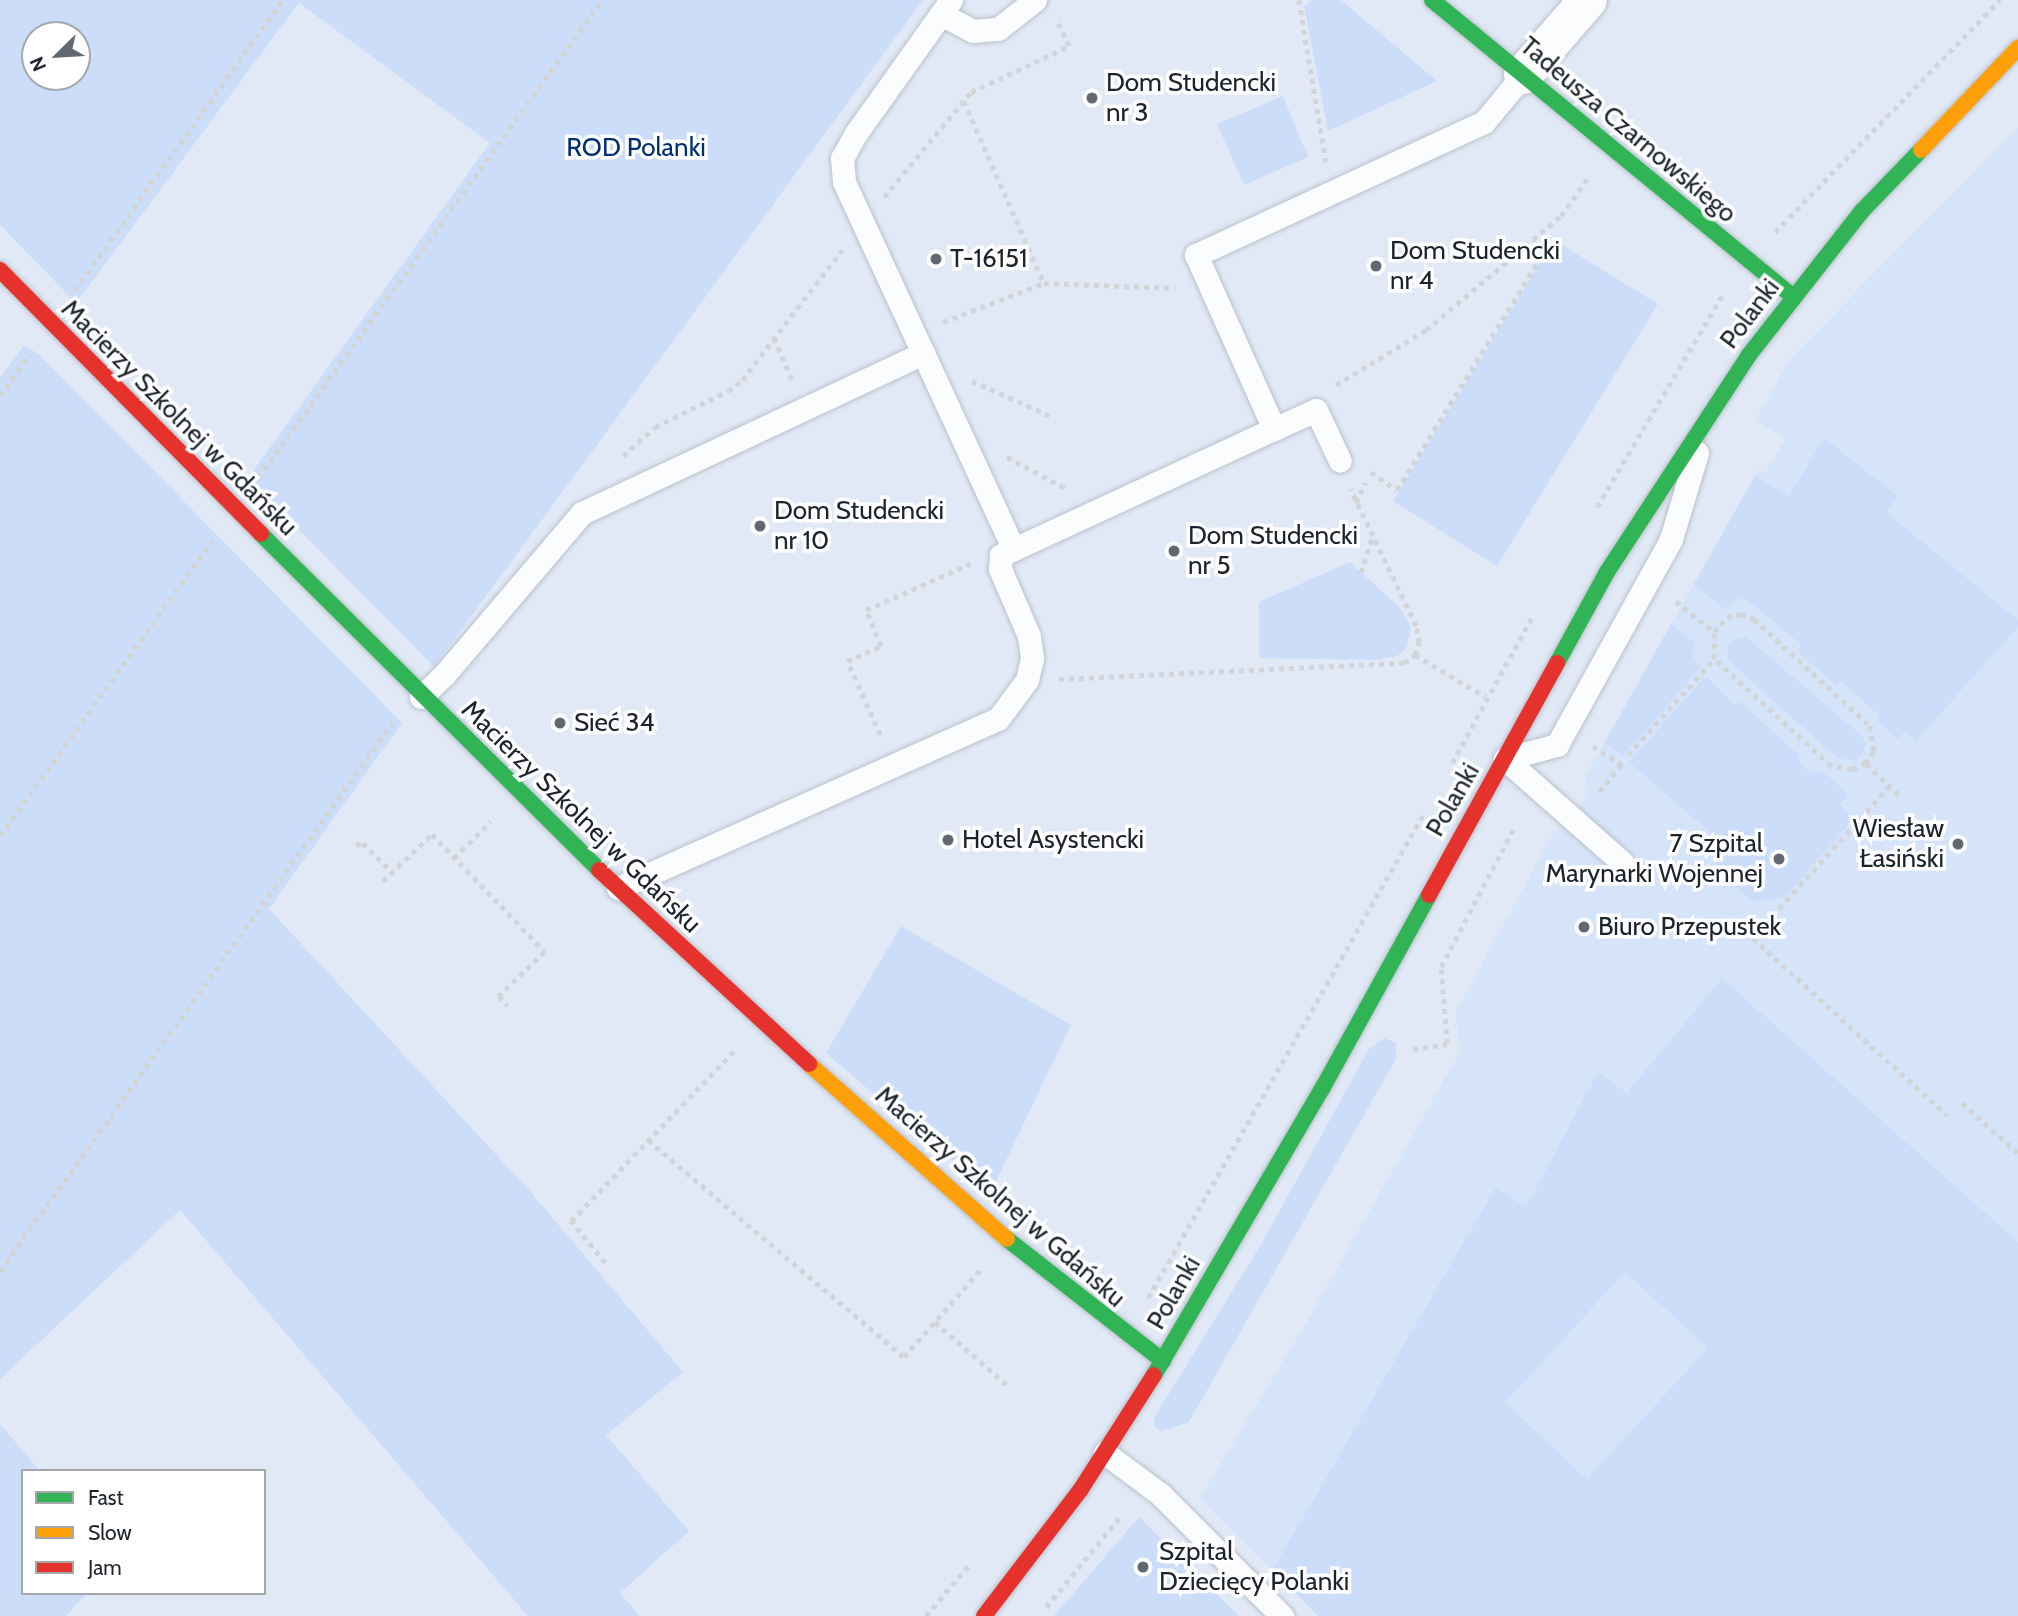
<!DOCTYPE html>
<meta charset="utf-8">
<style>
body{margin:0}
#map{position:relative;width:2018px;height:1616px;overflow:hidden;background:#e1e9f6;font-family:Cabin,sans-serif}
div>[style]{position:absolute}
.built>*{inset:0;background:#d6e4fa}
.green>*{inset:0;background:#ccddfa}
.path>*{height:4.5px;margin-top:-2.25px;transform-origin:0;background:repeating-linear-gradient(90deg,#d2d4d7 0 5px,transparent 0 10px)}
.roads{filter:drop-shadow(0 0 2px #bac1cb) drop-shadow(0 0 2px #bac1cb)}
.lane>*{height:23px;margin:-11.5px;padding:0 11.5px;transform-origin:11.5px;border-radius:11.5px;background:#fafcfe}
.street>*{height:38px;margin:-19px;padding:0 19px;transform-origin:19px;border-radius:19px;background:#fafcfe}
.fast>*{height:16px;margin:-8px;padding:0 8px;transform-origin:8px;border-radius:8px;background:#30b455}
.slow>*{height:16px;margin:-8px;padding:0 8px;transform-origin:8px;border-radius:8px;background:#ff9f0a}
.jam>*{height:16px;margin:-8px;padding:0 8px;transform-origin:8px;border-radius:8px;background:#e5322d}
.dots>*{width:19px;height:19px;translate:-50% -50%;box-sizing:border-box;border:4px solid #fff;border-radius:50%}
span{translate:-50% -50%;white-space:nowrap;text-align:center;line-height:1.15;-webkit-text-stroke:7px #fff;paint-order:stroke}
.poi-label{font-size:26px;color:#1d232b}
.left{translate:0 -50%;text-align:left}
.right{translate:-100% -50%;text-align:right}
.street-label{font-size:26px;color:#1d232b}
.park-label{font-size:26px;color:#012f74}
.legend{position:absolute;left:21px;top:1469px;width:245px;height:126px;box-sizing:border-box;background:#fff;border:2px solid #a5a7aa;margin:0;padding:9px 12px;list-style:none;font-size:21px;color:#1d232b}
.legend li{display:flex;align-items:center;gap:14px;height:35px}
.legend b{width:35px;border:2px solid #a5a7aa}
.north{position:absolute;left:21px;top:21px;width:70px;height:70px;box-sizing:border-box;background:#fff;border:2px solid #a5a7aa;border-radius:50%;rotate:246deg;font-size:19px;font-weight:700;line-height:28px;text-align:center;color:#1d232b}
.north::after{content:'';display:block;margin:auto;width:24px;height:32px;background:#626872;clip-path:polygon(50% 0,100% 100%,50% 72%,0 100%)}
</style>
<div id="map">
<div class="built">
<div style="clip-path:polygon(2018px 127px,2018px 1616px,1318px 1616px,1200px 1498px,1309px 1318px,1461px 1050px,1455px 1013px,1552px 836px,1588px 797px,1586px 775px,1758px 470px,1764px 473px,1786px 439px,1755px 420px,1790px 359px)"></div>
</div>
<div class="green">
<div style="clip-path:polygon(evenodd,0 0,923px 0,434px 667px,248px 478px,490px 143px,299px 3px,76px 303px,0 225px,0 0,35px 35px,77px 35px,77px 77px,35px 77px,35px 35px)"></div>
<div style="clip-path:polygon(1312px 0,1341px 0,1437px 81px,1328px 131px,1304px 6px)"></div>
<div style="clip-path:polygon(1283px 96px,1308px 157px,1244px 185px,1217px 124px)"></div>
<div style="clip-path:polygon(1554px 240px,1658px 304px,1497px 566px,1393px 501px)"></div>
<div style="clip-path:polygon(24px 345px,40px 355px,402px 723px,269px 909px,529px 1190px,683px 1372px,606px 1435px,689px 1531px,620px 1593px,640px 1616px,528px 1616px,180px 1210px,0 1379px,0 378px)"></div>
<div style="clip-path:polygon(1824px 438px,1898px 496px,1886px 512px,2018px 620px,2018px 627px,1916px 741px,1906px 731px,1897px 739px,1877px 721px,1880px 716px,1841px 681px,1836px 686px,1797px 651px,1802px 645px,1746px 599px,1737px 599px,1724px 609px,1694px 584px,1755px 476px,1789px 496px)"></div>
<div style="clip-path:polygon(1350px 562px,1401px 609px,1411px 627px,1406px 649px,1397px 656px,1375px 660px,1259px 658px,1259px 602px)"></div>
<div style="clip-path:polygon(1671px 624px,1694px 643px,1692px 655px,1701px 667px,1623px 756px,1605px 742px)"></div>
<div style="clip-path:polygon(1746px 637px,1862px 736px,1866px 745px,1857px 761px,1838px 758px,1735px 667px,1728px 659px,1728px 647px,1735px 638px)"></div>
<div style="clip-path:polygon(1706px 676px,1734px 704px,1740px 702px,1798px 754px,1798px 761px,1811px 774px,1823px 771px,1848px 795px,1839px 804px,1854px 818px,1784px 898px,1751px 901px,1714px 866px,1729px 849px,1629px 762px)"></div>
<div style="clip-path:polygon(901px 926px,1071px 1025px,990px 1194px,826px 1053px)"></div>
<div style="clip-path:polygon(evenodd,1722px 978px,2018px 1242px,2018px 1616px,1318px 1616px,1273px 1569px,1496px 1187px,1526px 1207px,1598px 1072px,1627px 1093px,1722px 978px,1625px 1272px,1708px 1348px,1587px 1479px,1505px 1403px,1625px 1272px)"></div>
<div style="clip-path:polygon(1384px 1038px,1396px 1043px,1396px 1059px,1189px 1422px,1161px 1431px,1154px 1426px,1154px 1418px,1260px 1246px,1369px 1049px)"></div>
<div style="clip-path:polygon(0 1424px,40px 1471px,23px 1471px,23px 1593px,87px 1593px,66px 1616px,0 1616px)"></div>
<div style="clip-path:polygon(1139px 1517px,1239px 1616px,1054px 1616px)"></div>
</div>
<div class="path">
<div style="left:1299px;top:0;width:164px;rotate:80.5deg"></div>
<div style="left:964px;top:101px;width:199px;rotate:66.3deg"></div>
<div style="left:884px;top:197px;width:136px;rotate:-50.4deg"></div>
<div style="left:971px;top:92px;width:108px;rotate:-25.1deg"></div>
<div style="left:1069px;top:46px;width:28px;rotate:-116deg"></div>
<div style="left:1775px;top:232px;width:323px;rotate:-45.9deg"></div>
<div style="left:75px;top:290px;width:357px;rotate:-54.4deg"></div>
<div style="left:943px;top:322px;width:108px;rotate:-21.1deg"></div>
<div style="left:1044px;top:283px;width:131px;rotate:2.2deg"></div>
<div style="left:774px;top:338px;width:45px;rotate:66.3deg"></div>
<div style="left:972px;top:381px;width:89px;rotate:24deg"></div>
<div style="left:1336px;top:385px;width:105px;rotate:-31.4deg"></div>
<div style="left:1426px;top:330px;width:177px;rotate:-40.2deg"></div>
<div style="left:1561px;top:216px;width:45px;rotate:-54.9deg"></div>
<div style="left:0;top:396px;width:52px;rotate:-54.5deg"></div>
<div style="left:623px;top:456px;width:43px;rotate:-42.2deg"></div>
<div style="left:655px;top:427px;width:81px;rotate:-26.3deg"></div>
<div style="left:728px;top:391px;width:18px;rotate:-38deg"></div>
<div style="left:742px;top:380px;width:164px;rotate:-52.4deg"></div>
<div style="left:1007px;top:457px;width:68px;rotate:28.1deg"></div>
<div style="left:1371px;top:472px;width:32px;rotate:35deg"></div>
<div style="left:1397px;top:490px;width:291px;rotate:-58.3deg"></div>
<div style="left:258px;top:478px;width:589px;rotate:-54.26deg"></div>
<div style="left:1356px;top:503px;width:22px;rotate:-66deg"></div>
<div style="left:1597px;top:507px;width:250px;rotate:-59.4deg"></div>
<div style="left:1361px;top:573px;width:37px;rotate:-73deg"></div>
<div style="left:1676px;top:601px;width:49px;rotate:39.2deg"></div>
<div style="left:1741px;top:614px;width:14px;rotate:21deg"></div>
<div style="left:1754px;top:619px;width:158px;rotate:42.7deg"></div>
<div style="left:1870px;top:726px;width:26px;rotate:81deg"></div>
<div style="left:1874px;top:752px;width:14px;rotate:126deg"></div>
<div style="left:1866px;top:763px;width:16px;rotate:153deg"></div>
<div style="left:1852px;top:770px;width:21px;rotate:-169deg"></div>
<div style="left:1831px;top:766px;width:159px;rotate:-137.6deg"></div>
<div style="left:1714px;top:659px;width:27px;rotate:-90deg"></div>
<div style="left:1714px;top:632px;width:20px;rotate:-49deg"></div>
<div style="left:1727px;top:617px;width:14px;rotate:-12deg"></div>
<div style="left:1415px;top:655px;width:82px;rotate:30.6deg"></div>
<div style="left:1059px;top:679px;width:345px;rotate:-2.7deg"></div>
<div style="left:1404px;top:663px;width:14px;rotate:-36deg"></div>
<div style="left:1415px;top:655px;width:13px;rotate:-72deg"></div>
<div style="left:1419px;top:643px;width:17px;rotate:-100deg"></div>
<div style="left:1416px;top:626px;width:152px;rotate:-115.7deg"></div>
<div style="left:880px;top:735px;width:81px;rotate:-114deg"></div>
<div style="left:847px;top:661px;width:37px;rotate:-24deg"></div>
<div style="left:881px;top:646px;width:39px;rotate:-113deg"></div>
<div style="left:866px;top:610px;width:114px;rotate:-23.9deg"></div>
<div style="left:1593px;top:746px;width:35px;rotate:33deg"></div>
<div style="left:1622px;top:765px;width:35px;rotate:130deg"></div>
<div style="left:1628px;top:755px;width:129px;rotate:-48.1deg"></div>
<div style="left:1452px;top:763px;width:166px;rotate:-61.3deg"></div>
<div style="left:1866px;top:764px;width:48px;rotate:43.3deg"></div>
<div style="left:1890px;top:786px;width:205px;rotate:132deg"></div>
<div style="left:1753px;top:938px;width:263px;rotate:42.4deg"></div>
<div style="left:0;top:836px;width:363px;rotate:-54.3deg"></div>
<div style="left:356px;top:845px;width:7px;rotate:-16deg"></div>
<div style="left:363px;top:843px;width:41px;rotate:45deg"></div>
<div style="left:454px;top:858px;width:52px;rotate:-45deg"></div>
<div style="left:383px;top:881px;width:68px;rotate:-43.8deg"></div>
<div style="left:432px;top:834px;width:163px;rotate:46.2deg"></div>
<div style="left:545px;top:952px;width:64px;rotate:136.3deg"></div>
<div style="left:499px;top:996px;width:13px;rotate:48deg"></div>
<div style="left:1413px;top:1049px;width:34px;rotate:-8deg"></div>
<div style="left:1447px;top:1044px;width:77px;rotate:-94.5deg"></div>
<div style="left:1441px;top:967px;width:157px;rotate:-62.3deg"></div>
<div style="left:1962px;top:1103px;width:75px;rotate:41.8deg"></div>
<div style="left:648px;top:1140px;width:336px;rotate:40.3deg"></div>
<div style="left:904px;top:1357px;width:118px;rotate:-48.8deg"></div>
<div style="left:605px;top:1263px;width:54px;rotate:-129deg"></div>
<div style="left:571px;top:1221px;width:236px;rotate:-46.2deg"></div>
<div style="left:0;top:1271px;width:674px;rotate:-54.42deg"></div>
<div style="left:1148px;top:1298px;width:558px;rotate:-60.36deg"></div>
<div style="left:935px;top:1322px;width:96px;rotate:41.2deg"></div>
<div style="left:1046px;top:1607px;width:115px;rotate:-50.6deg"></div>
<div style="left:926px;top:1616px;width:65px;rotate:-50deg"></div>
</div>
<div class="roads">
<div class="lane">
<div style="left:951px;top:0;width:163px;rotate:125.5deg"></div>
<div style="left:856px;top:133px;width:29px;rotate:119deg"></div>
<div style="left:842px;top:158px;width:24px;rotate:85deg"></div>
<div style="left:844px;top:182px;width:401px;rotate:65.2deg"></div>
<div style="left:941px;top:14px;width:36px;rotate:28deg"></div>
<div style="left:973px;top:31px;width:25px;rotate:-5deg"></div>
<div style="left:998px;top:29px;width:47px;rotate:-38.1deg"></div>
<div style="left:1274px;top:429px;width:46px;rotate:-24.3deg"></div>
<div style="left:1316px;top:410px;width:56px;rotate:64.8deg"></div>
<div style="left:421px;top:697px;width:32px;rotate:-44deg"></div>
<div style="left:444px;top:675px;width:213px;rotate:-49.6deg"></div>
<div style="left:582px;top:513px;width:377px;rotate:-25.1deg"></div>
<div style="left:1505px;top:759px;width:54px;rotate:-15.1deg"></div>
<div style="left:1557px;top:745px;width:235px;rotate:-61deg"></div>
<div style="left:1671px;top:539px;width:90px;rotate:-73.2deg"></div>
<div style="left:1505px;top:759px;width:156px;rotate:41.4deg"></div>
<div style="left:618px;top:888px;width:416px;rotate:-24deg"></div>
<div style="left:998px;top:719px;width:49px;rotate:-53.4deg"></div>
<div style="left:1027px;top:680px;width:23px;rotate:-77deg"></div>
<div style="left:1032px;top:658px;width:22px;rotate:-98deg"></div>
<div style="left:1029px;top:636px;width:73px;rotate:-113.4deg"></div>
<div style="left:1000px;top:569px;width:14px;rotate:-86deg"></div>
<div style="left:1001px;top:555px;width:301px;rotate:-24.8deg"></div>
<div style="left:1274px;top:429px;width:191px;rotate:-114.1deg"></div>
<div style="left:1196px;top:255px;width:317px;rotate:-24.8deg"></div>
<div style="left:1484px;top:122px;width:61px;rotate:-50.3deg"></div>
<div style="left:1105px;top:1453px;width:69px;rotate:36.7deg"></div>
<div style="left:1160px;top:1494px;width:173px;rotate:45deg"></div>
</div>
<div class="street">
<div style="left:1523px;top:75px;width:99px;rotate:-49.1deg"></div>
</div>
<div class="fast">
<div style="left:1432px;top:0;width:467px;rotate:39.4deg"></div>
<div style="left:261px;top:534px;width:477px;rotate:44.8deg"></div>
<div style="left:1557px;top:663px;width:104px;rotate:-61.2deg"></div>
<div style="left:1607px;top:572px;width:259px;rotate:-56.8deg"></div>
<div style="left:1749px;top:355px;width:183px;rotate:-51.9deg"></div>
<div style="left:1862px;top:211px;width:85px;rotate:-46deg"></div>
<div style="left:1007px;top:1239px;width:198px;rotate:38deg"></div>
<div style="left:1154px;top:1375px;width:332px;rotate:-59.6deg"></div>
<div style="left:1322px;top:1089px;width:222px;rotate:-61.1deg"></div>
</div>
<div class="slow">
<div style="left:1921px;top:150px;width:141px;rotate:-46.4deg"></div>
<div style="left:809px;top:1064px;width:264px;rotate:41.5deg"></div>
</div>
<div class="jam">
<div style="left:0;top:270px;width:371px;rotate:45.3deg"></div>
<div style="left:599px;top:870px;width:286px;rotate:42.7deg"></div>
<div style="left:1429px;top:895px;width:265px;rotate:-61.1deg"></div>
<div style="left:984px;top:1616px;width:160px;rotate:-52.6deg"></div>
<div style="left:1081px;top:1489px;width:135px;rotate:-57.4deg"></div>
</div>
</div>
<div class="dots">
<div style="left:1092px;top:98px;background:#626872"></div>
<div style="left:936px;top:259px;background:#626872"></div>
<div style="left:1376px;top:266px;background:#626872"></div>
<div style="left:760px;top:526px;background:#626872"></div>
<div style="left:1174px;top:551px;background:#626872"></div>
<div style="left:560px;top:723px;background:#626872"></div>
<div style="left:948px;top:840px;background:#626872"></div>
<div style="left:1958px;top:844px;background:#626872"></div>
<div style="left:1779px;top:859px;background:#626872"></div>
<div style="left:1584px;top:927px;background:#626872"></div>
<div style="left:1143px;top:1567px;background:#626872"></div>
</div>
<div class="poi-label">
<span class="left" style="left:1106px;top:98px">Dom Studencki<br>nr 3</span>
<span class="left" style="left:1390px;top:266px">Dom Studencki<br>nr 4</span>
<span class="left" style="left:950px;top:259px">T-16151</span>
<span class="left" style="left:774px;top:526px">Dom Studencki<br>nr 10</span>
<span class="left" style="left:1188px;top:551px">Dom Studencki<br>nr 5</span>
<span class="left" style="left:574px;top:723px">Sieć 34</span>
<span class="right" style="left:1944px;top:844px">Wiesław<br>Łasiński</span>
<span class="left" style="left:962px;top:840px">Hotel Asystencki</span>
<span class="right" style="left:1763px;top:859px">7 Szpital<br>Marynarki Wojennej</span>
<span class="left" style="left:1598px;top:927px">Biuro Przepustek</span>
<span class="left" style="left:1159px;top:1567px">Szpital<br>Dziecięcy Polanki</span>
</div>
<div class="street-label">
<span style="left:1628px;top:130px;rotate:40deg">Tadeusza Czarnowskiego</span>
<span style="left:1750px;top:314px;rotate:-53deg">Polanki</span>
<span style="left:179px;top:418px;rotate:45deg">Macierzy Szkolnej w Gdańsku</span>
<span style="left:1453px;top:800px;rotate:-60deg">Polanki</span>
<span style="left:581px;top:817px;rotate:44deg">Macierzy Szkolnej w Gdańsku</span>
<span style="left:1000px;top:1197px;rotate:41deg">Macierzy Szkolnej w Gdańsku</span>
<span style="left:1174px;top:1293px;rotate:-60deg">Polanki</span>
</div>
<div class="park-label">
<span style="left:636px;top:148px">ROD Polanki</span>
</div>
<ul class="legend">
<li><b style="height:9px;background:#30b455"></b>Fast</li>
<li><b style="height:9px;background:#ff9f0a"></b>Slow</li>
<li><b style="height:9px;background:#e5322d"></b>Jam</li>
</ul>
<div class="north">N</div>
</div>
